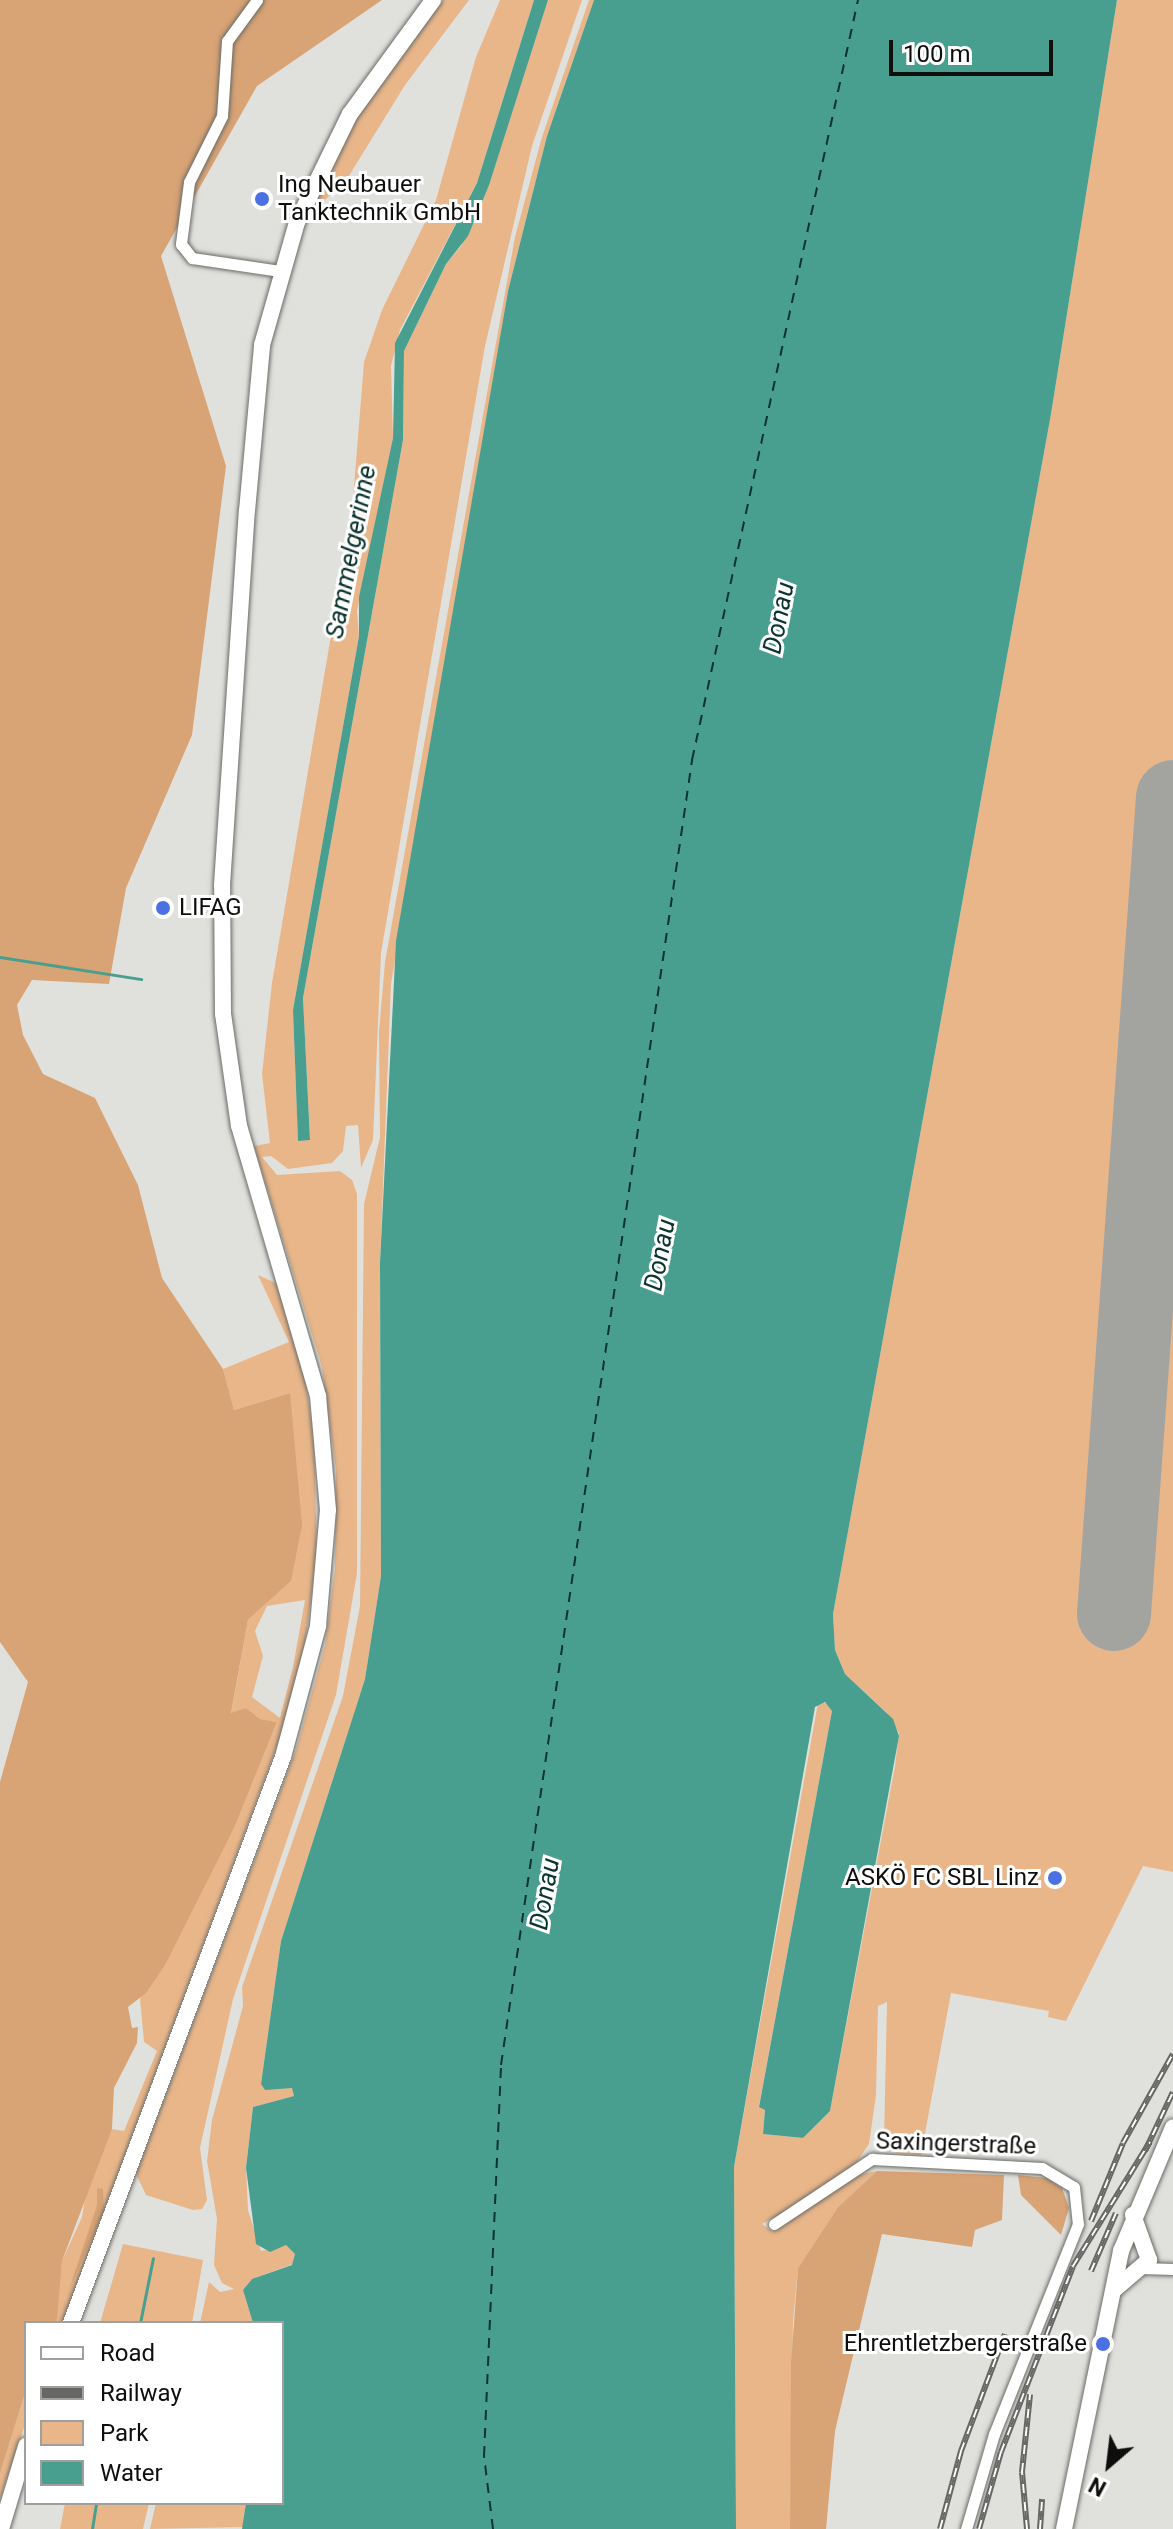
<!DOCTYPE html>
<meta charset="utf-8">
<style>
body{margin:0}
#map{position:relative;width:1173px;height:2529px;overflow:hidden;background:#e0e1dd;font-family:Roboto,sans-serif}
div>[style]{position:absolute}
.green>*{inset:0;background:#e9b68a}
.forest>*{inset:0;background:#d8a375}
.water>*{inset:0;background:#499f8f}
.stream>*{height:3px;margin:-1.5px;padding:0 1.5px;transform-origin:1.5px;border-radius:1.5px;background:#499f8f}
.ferry>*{height:2px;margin-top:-1px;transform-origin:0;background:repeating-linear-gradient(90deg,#0a342d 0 10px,transparent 0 18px)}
.runway>*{height:74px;margin:-37px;padding:0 37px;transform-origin:37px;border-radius:37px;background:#a3a4a0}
.roads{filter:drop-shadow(0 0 2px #6a6b67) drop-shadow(0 0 2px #6a6b67)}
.street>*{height:11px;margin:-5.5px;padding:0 5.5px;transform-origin:5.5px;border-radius:5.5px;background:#fff}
.secondary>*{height:16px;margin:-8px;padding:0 8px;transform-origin:8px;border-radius:8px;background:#fff}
.rail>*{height:6px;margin-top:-3px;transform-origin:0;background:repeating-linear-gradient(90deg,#fff 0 9px,#666764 0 18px);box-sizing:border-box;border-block:2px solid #666764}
.dots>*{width:22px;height:22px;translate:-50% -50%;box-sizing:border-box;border:4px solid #fff;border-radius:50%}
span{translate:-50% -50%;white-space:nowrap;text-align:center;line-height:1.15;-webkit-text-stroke:6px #fff;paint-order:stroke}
.poi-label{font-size:24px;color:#0e0f0d}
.left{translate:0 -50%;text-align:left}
.right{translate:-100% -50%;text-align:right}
.street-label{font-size:24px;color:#0e0f0d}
.water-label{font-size:26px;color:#0a342d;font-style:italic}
.legend{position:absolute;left:24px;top:2321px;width:260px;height:184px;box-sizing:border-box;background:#fff;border:2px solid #9f9f9e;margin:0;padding:10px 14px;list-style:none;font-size:24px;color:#0e0f0d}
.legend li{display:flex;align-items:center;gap:16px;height:40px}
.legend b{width:40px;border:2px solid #9f9f9e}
.north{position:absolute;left:1069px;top:2425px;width:80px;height:80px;-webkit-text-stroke:6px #fff;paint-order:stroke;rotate:208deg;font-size:22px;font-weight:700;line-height:32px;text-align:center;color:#0e0f0d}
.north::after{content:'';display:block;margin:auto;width:28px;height:36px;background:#0e0f0d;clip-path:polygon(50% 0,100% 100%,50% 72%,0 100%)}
.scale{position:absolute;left:889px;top:40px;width:164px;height:36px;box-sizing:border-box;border:4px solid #0e0f0d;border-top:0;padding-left:10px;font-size:24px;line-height:28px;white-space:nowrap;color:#0e0f0d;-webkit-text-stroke:6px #fff;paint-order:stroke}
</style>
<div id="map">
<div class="green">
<div style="clip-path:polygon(443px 0,469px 0,405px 85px,347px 179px,310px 214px,356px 120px)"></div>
<div style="clip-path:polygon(500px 0,534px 0,477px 183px,400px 330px,391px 366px,393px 438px,357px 611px,359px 636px,293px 1010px,298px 1140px,310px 1139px,303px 998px,403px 440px,404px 351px,446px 264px,461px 246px,499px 152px,548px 0,582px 0,532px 146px,485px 346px,381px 953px,373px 1140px,361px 1168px,358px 1125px,346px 1126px,343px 1151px,332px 1163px,288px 1169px,271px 1156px,262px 1157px,277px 1175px,340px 1171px,352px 1180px,357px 1194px,357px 1573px,336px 1695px,233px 1999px,200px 2148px,207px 2200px,202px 2209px,193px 2210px,146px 2195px,136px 2174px,296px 1750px,325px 1645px,335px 1569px,336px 1470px,322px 1367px,254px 1146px,270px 1143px,262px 1074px,272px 983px,352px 512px,364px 362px,382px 310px,436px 200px,476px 57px)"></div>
<div style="clip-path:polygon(589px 0,594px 0,547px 136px,508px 291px,391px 984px,380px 1263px,381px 1576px,365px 1679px,281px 1941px,261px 2084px,293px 2088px,294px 2096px,253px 2107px,246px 2168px,248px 2210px,261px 2251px,286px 2245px,295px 2254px,293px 2264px,252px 2279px,243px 2290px,253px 2323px,200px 2323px,209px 2282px,220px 2292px,234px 2289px,222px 2283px,214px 2265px,217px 2219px,207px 2161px,212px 2120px,243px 2006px,242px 1987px,343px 1696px,360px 1606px,364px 1204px,380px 1137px,379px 1032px,385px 962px,515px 237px,542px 137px)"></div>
<div style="clip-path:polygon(1117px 0,1173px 0,1173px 1872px,1143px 1866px,1066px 2021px,1048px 2017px,1049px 2011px,951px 1993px,921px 2155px,896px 2153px,884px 2142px,887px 2002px,878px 2006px,876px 2095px,869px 2144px,854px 2166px,824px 2190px,762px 2224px,772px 2231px,857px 2175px,877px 2171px,838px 2207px,798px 2268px,793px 2322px,790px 2529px,736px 2529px,734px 2167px,818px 1703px,828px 1703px,832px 1711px,759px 2106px,765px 2110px,763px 2134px,803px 2138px,830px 2111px,895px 1766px,899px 1733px,887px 1713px,845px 1674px,835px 1650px,833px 1614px,1051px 414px)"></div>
<div style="clip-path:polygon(evenodd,258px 1275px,280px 1285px,303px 1362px,314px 1438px,317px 1556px,302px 1665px,284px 1727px,68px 2308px,62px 2323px,55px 2323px,62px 2261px,82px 2217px,87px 2186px,112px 2129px,124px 2131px,157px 2051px,144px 2042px,140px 1999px,235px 1826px,277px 1722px,260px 1719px,246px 1708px,231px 1714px,248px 1620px,291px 1581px,290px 1393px,234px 1410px,223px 1369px,289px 1342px,258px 1275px,305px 1600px,293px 1667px,280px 1718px,252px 1697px,263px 1656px,255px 1631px,267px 1606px,305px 1600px)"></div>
<div style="clip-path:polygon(123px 2244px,203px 2260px,192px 2323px,100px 2323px)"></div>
<div style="clip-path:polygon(26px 2390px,26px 2422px,0 2499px,0 2474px)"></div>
<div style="clip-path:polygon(65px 2503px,149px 2503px,143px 2529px,60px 2529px)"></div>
<div style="clip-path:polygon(156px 2503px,246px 2503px,243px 2527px,150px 2529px)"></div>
</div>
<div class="forest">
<div style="clip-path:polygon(0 0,382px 0,257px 86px,161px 256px,226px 466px,192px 735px,126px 888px,109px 984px,32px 980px,17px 1005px,23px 1035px,43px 1074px,95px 1098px,138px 1185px,162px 1278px,223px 1369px,234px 1410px,290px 1393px,302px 1525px,291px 1581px,248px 1620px,231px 1713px,246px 1708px,260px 1719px,277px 1722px,235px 1826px,165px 1965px,146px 1993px,128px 2007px,132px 2028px,138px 2027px,137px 2043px,114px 2088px,112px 2129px,62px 2261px,57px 2318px,55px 2323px,26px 2323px,26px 2390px,0 2474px,0 1782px,28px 1682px,0 1642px)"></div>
<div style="clip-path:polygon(877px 2171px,1004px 2175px,1002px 2220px,975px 2230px,972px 2247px,882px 2234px,835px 2431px,826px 2529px,790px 2529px,791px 2364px,798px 2268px,838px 2207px)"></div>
<div style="clip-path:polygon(1018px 2175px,1046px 2178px,1062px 2188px,1069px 2208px,1061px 2235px,1021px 2195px)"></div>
<div style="clip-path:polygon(97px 2188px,103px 2189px,104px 2211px,69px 2290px,97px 2205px)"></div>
</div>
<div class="water">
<div style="clip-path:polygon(534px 0,548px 0,489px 185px,468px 236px,446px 264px,404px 351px,403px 440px,303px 998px,310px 1140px,298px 1141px,293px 1010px,359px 636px,359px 597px,393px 438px,395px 343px,477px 183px)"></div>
<div style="clip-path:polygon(594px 0,1117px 0,1051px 414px,833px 1614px,835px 1650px,845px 1674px,893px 1719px,899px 1736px,830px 2111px,803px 2138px,763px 2134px,765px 2110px,759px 2107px,832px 1711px,825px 1702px,815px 1707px,734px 2167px,736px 2529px,242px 2529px,246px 2503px,282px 2503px,282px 2323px,253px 2323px,243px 2290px,252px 2279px,292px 2265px,295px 2254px,286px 2245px,270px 2252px,256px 2244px,246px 2168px,253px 2107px,294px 2096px,292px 2088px,265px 2090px,261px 2084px,281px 1941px,365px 1679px,381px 1576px,380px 1263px,396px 941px,508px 291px,547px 136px)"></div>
</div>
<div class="stream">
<div style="left:0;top:957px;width:143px;rotate:8.9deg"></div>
<div style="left:140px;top:2323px;width:66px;rotate:-78.7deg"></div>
<div style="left:92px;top:2529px;width:26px;rotate:-81deg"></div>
</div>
<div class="ferry">
<div style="left:493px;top:2529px;width:74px;rotate:-97deg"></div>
<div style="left:484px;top:2456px;width:391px;rotate:-87.5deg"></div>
<div style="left:501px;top:2065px;width:1319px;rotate:-81.67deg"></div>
<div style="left:692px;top:760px;width:778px;rotate:-77.68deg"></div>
</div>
<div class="runway">
<div style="left:1114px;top:1614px;width:819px;rotate:-85.87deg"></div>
</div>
<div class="roads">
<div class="street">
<div style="left:257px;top:0;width:51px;rotate:126.2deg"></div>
<div style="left:227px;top:41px;width:75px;rotate:93.8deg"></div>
<div style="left:222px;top:116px;width:74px;rotate:116.6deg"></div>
<div style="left:189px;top:182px;width:63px;rotate:97.4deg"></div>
<div style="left:181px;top:244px;width:18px;rotate:52deg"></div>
<div style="left:192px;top:258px;width:89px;rotate:8.4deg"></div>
<div style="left:774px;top:2224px;width:118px;rotate:-33.6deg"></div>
<div style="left:872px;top:2159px;width:170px;rotate:3deg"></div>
<div style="left:1042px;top:2168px;width:37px;rotate:31deg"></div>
<div style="left:1074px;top:2187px;width:37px;rotate:84deg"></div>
<div style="left:1078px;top:2224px;width:226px;rotate:111.8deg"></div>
<div style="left:994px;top:2434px;width:99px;rotate:106.4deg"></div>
<div style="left:1141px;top:2268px;width:32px;rotate:2deg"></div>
</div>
<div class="secondary">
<div style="left:1115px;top:2289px;width:45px;rotate:-40.5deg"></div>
<div style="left:1149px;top:2260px;width:48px;rotate:-109.6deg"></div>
<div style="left:71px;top:2323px;width:604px;rotate:-69.47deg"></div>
<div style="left:283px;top:1757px;width:136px;rotate:-75deg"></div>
<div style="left:318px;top:1626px;width:116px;rotate:-85.1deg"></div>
<div style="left:328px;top:1510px;width:114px;rotate:-95deg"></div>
<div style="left:318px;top:1396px;width:281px;rotate:-106.3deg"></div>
<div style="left:239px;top:1126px;width:113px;rotate:-98.1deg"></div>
<div style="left:223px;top:1014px;width:129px;rotate:-90.4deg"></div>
<div style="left:222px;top:885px;width:375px;rotate:-86.2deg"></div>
<div style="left:247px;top:511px;width:167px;rotate:-84.8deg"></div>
<div style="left:262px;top:345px;width:128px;rotate:-74.1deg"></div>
<div style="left:297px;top:222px;width:120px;rotate:-63.9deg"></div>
<div style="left:350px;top:114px;width:141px;rotate:-53.9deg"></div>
<div style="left:1px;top:2529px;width:87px;rotate:-73.2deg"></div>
<div style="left:1064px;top:2529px;width:284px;rotate:-78.4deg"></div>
<div style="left:1121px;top:2251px;width:134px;rotate:-67.2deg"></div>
</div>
</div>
<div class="rail">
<div style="left:1145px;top:2151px;width:65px;rotate:-64.6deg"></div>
<div style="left:1091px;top:2221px;width:84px;rotate:-67.7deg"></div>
<div style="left:1123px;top:2143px;width:102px;rotate:-60.7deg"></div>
<div style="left:1091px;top:2271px;width:63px;rotate:-66.7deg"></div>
<div style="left:940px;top:2529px;width:81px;rotate:-74.9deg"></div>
<div style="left:961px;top:2451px;width:125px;rotate:-69.4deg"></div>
<div style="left:979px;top:2529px;width:80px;rotate:-74.1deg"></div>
<div style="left:1001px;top:2452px;width:199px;rotate:-68.8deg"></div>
<div style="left:1073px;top:2266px;width:146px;rotate:-58.2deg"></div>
<div style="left:1027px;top:2529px;width:57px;rotate:-95deg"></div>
<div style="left:1022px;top:2472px;width:78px;rotate:-84.1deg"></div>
<div style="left:1040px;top:2529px;width:30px;rotate:-86deg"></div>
</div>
<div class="dots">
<div style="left:262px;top:199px;background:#4b70e3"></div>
<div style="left:163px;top:908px;background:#4b70e3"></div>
<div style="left:1055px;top:1878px;background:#4b70e3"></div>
<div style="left:1103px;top:2344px;background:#4b70e3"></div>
</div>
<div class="poi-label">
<span class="left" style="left:278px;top:199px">Ing Neubauer<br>Tanktechnik GmbH</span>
<span class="left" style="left:179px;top:908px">LIFAG</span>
<span class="right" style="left:1039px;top:1878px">ASKÖ FC SBL Linz</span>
<span class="right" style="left:1087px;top:2344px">Ehrentletzbergerstraße</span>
</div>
<div class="street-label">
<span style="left:956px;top:2144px;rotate:2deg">Saxingerstraße</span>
</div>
<div class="water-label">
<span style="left:351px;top:552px;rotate:-79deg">Sammelgerinne</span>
<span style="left:779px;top:618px;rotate:-79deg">Donau</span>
<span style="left:660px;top:1255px;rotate:-79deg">Donau</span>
<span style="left:545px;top:1894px;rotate:-80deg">Donau</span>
</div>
<ul class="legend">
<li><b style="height:10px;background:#fff"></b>Road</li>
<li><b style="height:10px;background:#666764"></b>Railway</li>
<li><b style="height:22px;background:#e9b68a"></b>Park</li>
<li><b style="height:22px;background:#499f8f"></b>Water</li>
</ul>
<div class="north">N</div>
<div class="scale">100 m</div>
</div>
